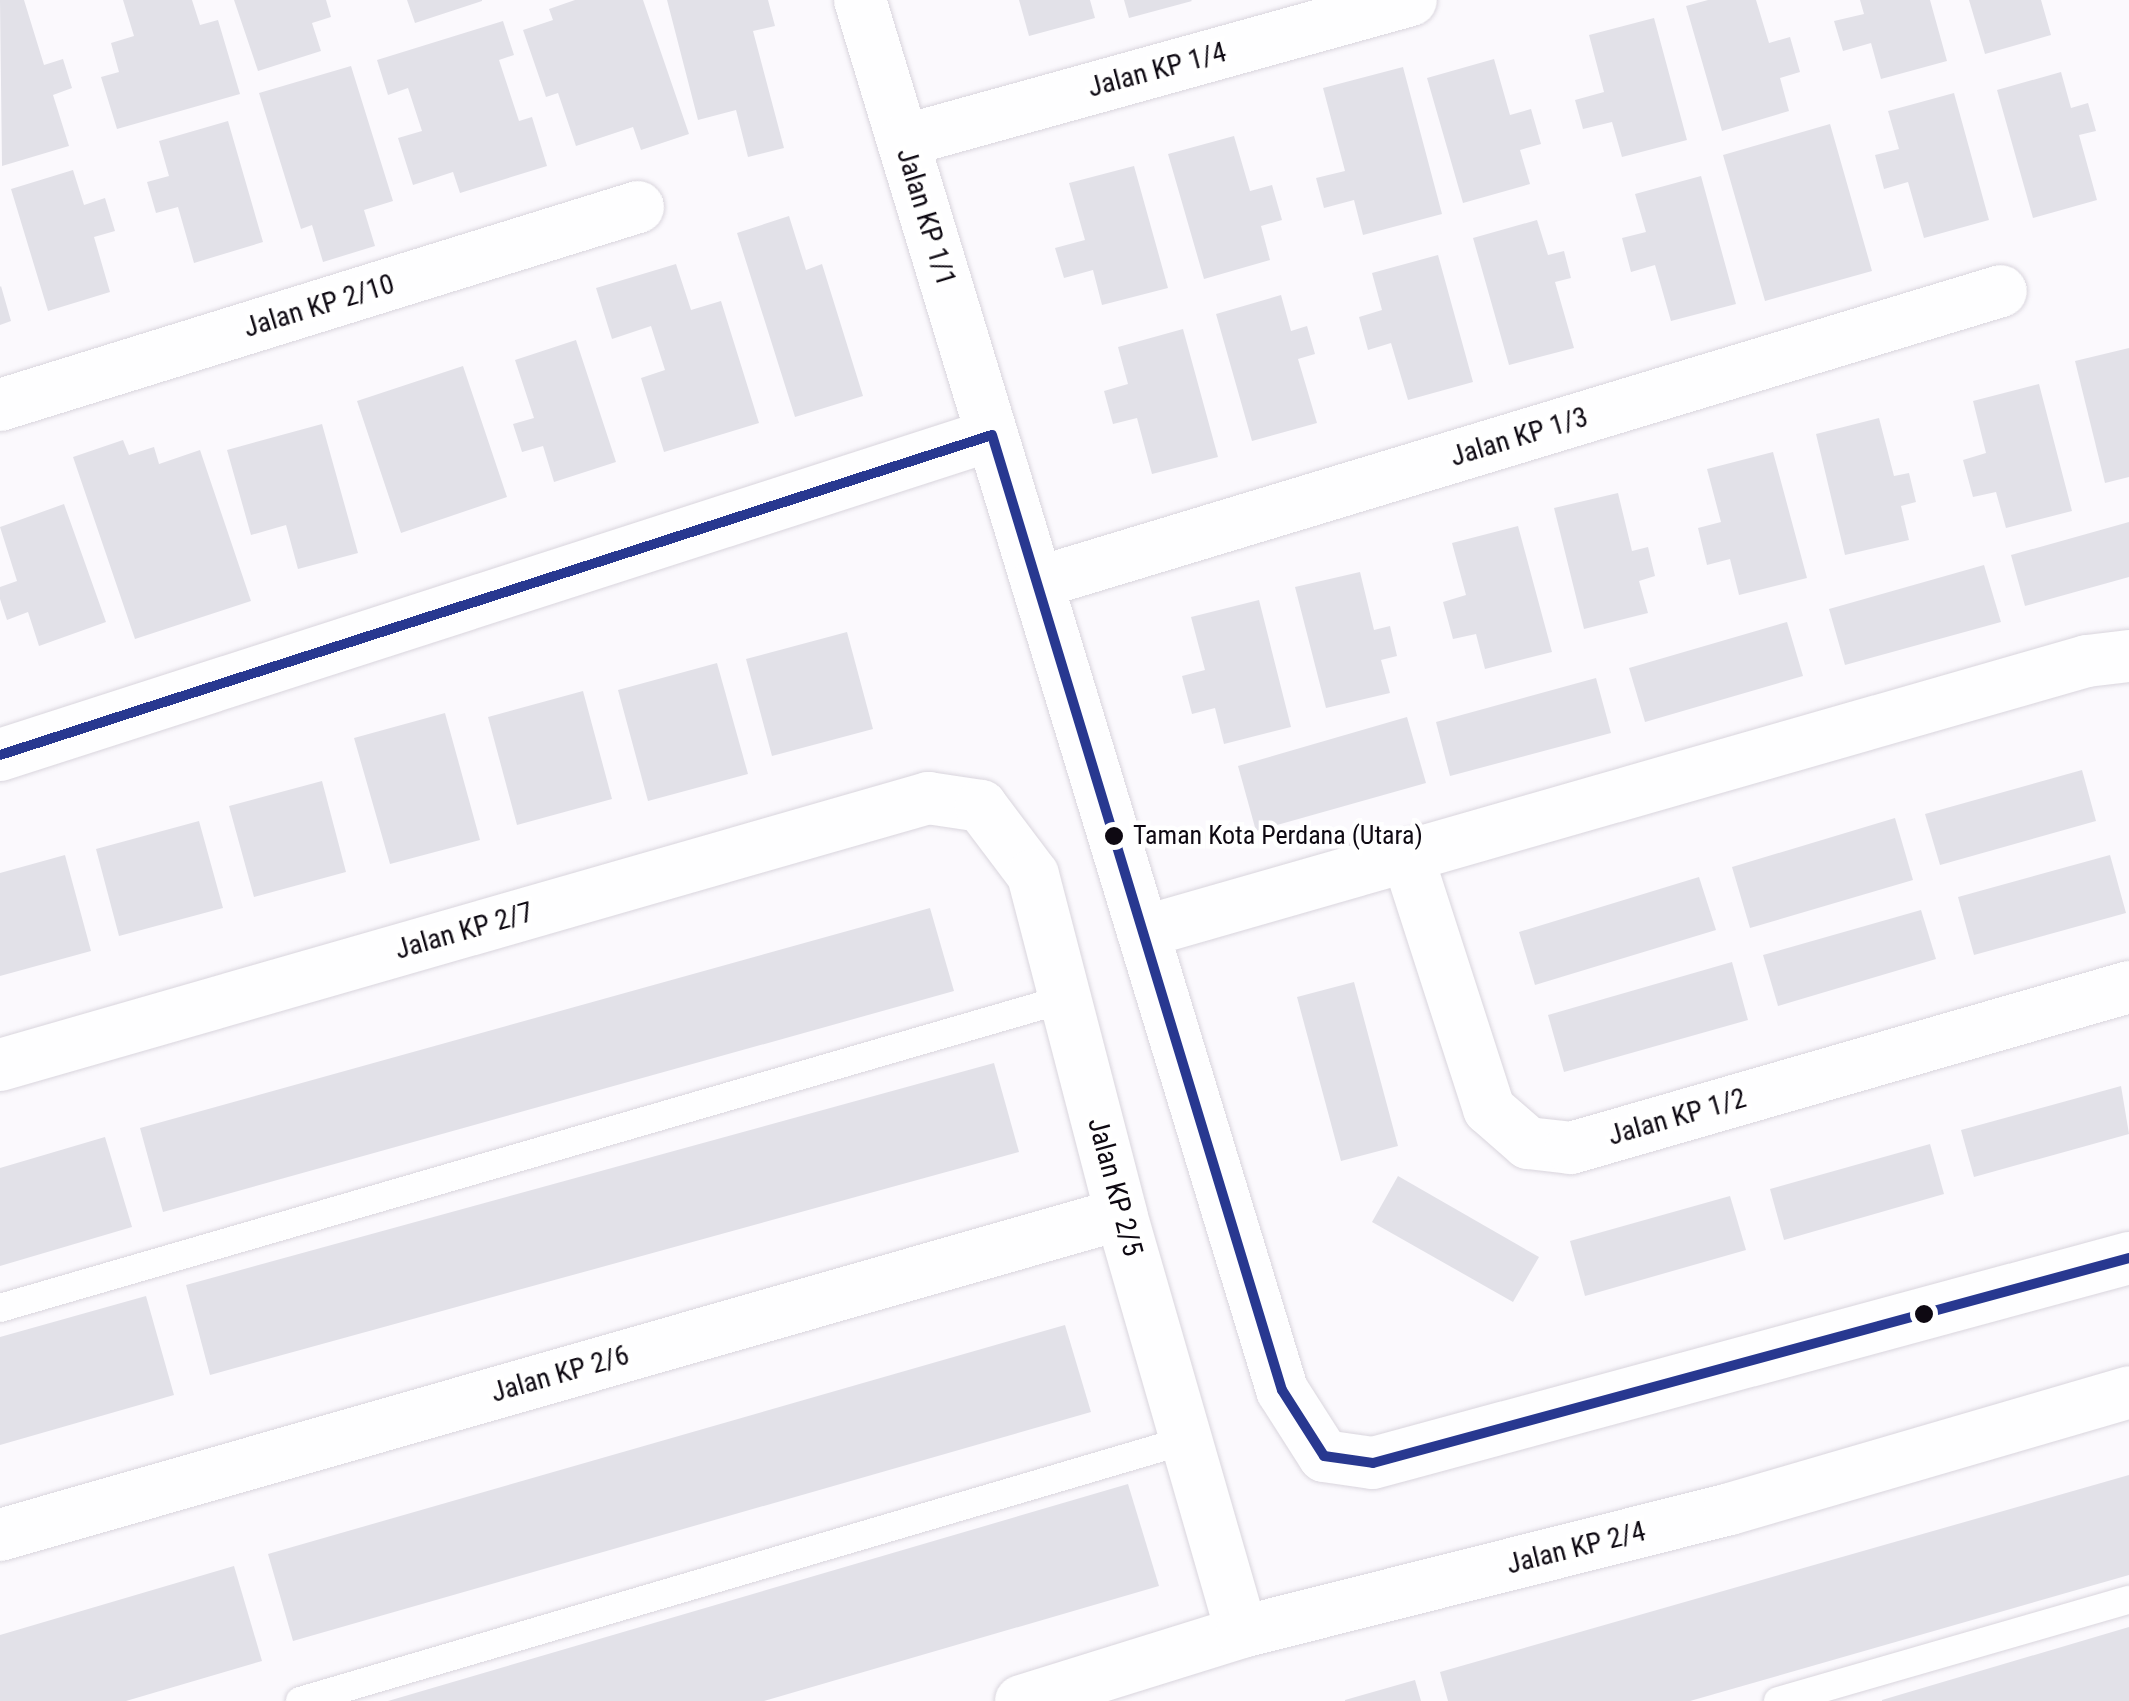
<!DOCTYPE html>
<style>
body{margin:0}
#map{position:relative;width:2129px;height:1701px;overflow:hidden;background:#fbf9fd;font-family:"Roboto Condensed",sans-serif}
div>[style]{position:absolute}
.building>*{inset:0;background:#e2e1e8}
.roads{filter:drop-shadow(0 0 2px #d9d5dd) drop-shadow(0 0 2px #d9d5dd)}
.service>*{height:28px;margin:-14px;padding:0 14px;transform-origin:14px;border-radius:14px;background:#fefeff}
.minor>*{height:52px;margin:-26px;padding:0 26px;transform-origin:26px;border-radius:26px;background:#fefeff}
.bus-1>*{height:10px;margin:-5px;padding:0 5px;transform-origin:5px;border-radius:5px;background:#283890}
.dots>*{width:28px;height:28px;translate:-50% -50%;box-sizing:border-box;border:5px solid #fff;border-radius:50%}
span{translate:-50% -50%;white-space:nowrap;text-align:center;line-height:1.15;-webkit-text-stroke:9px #fff;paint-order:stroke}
.bus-label{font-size:26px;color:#0e0912}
.left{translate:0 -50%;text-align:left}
.street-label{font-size:28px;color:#0e0912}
</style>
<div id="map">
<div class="building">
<div style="clip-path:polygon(0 0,24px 0,44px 65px,63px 59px,72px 88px,53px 95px,69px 146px,2px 166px)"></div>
<div style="clip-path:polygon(123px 0,192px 0,200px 25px,218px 20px,240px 94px,117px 129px,101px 77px,119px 72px,111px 43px,134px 36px)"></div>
<div style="clip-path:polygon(234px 0,326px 0,331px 17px,312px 23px,321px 51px,258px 71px)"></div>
<div style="clip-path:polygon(407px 0,482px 0,482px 1px,415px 23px)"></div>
<div style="clip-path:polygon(575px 0,643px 0,689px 134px,641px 150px,633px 127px,576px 146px,558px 93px,546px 97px,523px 30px,553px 20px,549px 9px)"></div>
<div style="clip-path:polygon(667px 0,768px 0,775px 26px,753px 31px,784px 148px,748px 157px,736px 110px,698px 120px)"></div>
<div style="clip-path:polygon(1019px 0,1090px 0,1095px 18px,1029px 36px)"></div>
<div style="clip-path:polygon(1124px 0,1191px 0,1192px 1px,1129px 18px)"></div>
<div style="clip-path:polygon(1708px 0,1756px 0,1769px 43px,1790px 37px,1800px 72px,1780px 78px,1789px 111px,1722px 131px,1686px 6px)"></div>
<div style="clip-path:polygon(1860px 0,1930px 0,1947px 61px,1881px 79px,1871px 43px,1843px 51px,1834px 21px,1864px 14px)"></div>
<div style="clip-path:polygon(1969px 0,2041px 0,2051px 35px,1985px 54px)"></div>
<div style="clip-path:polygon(1654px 18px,1687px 140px,1622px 157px,1612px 122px,1583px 129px,1575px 100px,1604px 92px,1589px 35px)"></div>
<div style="clip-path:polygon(503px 21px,514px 55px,499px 60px,519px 121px,532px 117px,547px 166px,460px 193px,453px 172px,413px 185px,398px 138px,422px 131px,408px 88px,388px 95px,377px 60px)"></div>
<div style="clip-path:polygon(1494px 59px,1510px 115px,1531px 109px,1541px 144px,1520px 150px,1530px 184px,1463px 203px,1427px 78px)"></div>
<div style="clip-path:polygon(351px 66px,393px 201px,364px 210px,375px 246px,323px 262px,312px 225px,301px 229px,259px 93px)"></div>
<div style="clip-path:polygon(1403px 67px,1442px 214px,1363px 235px,1354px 200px,1324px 208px,1316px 178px,1345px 171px,1323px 88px)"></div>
<div style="clip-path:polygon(2061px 72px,2071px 108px,2088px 103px,2096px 131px,2079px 135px,2097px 200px,2033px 218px,1997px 90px)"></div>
<div style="clip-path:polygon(1954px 93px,1989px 220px,1924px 238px,1908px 182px,1884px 189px,1875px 155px,1899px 149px,1888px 111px)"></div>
<div style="clip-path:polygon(228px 121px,263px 242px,194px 263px,178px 207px,156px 213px,147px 182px,169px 176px,159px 141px)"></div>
<div style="clip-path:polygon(1830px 124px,1872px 271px,1765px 301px,1723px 155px)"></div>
<div style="clip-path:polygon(1234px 136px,1250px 191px,1272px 185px,1282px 220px,1261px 226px,1270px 260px,1204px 279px,1168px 154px)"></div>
<div style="clip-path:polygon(1134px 166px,1168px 288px,1102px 305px,1093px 270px,1064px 278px,1055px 248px,1085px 240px,1069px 183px)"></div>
<div style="clip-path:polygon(73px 170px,84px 205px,105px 198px,115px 231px,94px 237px,110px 292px,48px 311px,11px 189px)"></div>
<div style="clip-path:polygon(1701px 176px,1736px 304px,1671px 321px,1655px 265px,1631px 272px,1622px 238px,1646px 232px,1635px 194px)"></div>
<div style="clip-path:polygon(789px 216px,806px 270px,822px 264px,863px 396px,795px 417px,737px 233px)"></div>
<div style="clip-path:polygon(1537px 220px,1548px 255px,1564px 251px,1571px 278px,1555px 282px,1574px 348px,1509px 365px,1473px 238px)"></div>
<div style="clip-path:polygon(1438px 255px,1473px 382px,1408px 400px,1391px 343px,1368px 350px,1359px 317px,1382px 310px,1372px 273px)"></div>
<div style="clip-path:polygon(676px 264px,691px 310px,721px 301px,759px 423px,664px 452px,641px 378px,665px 370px,651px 326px,612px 339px,596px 288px)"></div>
<div style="clip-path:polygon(1px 286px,11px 321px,0 325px,0 287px)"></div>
<div style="clip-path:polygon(1281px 295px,1291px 331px,1307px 326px,1315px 354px,1298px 359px,1317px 423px,1252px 441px,1216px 314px)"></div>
<div style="clip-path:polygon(1183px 329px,1218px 457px,1152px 474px,1137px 418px,1113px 424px,1104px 391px,1128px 384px,1118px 347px)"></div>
<div style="clip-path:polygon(576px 340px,616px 462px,554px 482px,543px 446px,522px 452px,513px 424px,534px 418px,515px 360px)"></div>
<div style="clip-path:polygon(2129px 348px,2129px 477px,2105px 483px,2075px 361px)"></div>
<div style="clip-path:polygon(463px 366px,507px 497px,401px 533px,357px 401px)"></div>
<div style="clip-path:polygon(2039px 384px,2072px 511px,2006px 528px,1996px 492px,1973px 497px,1963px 460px,1986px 453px,1973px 401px)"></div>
<div style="clip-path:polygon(1879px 418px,1894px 476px,1909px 473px,1916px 502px,1901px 506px,1909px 540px,1845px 555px,1816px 434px)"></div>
<div style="clip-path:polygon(322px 424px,358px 553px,298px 569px,286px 525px,251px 535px,227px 450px)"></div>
<div style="clip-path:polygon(123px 440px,129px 455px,154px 447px,159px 464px,200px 450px,251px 601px,135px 639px,73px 457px)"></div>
<div style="clip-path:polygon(1773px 452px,1807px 578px,1739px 595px,1730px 559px,1707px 565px,1698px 528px,1721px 522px,1707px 469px)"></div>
<div style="clip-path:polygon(1618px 493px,1632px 551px,1648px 547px,1655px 576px,1639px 581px,1648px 613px,1584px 629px,1554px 508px)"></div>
<div style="clip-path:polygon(64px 504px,106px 622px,39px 646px,28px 612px,7px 620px,0 599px,0 587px,17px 581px,0 527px)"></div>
<div style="clip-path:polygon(2129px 522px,2129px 577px,2025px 606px,2011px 555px)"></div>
<div style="clip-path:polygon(1518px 526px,1552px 652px,1485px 669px,1476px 634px,1453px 639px,1443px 602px,1466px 595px,1452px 543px)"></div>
<div style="clip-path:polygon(1984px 565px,2001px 622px,1845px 665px,1829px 609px)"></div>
<div style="clip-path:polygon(1360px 572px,1374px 630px,1390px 626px,1397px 656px,1381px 660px,1390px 693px,1326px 708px,1295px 587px)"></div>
<div style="clip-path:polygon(1259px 600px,1291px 727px,1224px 744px,1215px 708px,1192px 714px,1182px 676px,1205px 670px,1191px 617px)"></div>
<div style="clip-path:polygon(1787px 622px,1803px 676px,1645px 722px,1629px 668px)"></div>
<div style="clip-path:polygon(847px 632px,873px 729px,772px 756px,746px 659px)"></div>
<div style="clip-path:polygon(717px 663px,748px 774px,648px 801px,618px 690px)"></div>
<div style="clip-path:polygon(1596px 678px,1611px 733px,1450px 776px,1436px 722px)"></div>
<div style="clip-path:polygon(583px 691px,612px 799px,517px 825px,488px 717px)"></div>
<div style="clip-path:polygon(445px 713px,480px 840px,390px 864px,354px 738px)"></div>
<div style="clip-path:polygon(1407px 717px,1426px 783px,1256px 831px,1238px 766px)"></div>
<div style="clip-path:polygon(2082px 770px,2096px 821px,1940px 865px,1925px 814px)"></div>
<div style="clip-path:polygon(322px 781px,346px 872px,254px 897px,229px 806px)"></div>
<div style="clip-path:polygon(1895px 818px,1913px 880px,1750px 928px,1732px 867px)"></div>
<div style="clip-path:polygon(199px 821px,223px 908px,119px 936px,96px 849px)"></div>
<div style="clip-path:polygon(65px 855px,91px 951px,0 976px,0 873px)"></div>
<div style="clip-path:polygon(2110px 855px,2126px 913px,1974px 955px,1958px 897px)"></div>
<div style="clip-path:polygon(1699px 877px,1716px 930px,1535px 985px,1519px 932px)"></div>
<div style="clip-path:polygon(930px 908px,954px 991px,163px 1212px,140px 1128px)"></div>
<div style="clip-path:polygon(1921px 910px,1936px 959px,1778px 1006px,1763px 955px)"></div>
<div style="clip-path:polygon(1732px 962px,1748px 1020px,1564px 1072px,1548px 1015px)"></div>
<div style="clip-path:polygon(1354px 982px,1398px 1146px,1341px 1161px,1297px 997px)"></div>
<div style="clip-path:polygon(994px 1063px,1019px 1152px,210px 1375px,186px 1285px)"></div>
<div style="clip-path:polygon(2121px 1086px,2129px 1134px,1974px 1177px,1961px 1130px)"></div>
<div style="clip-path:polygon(105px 1137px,132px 1227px,0 1266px,0 1168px)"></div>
<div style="clip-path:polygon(1930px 1144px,1944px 1194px,1784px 1240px,1770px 1189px)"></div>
<div style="clip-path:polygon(1398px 1176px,1539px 1257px,1513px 1302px,1372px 1222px)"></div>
<div style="clip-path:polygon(1730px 1196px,1746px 1250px,1585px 1296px,1570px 1241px)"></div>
<div style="clip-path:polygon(146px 1296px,174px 1395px,0 1445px,0 1337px)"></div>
<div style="clip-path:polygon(1065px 1325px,1091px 1412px,293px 1641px,268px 1554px)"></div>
<div style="clip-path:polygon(2129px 1475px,2129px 1575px,1690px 1701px,1448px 1701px,1440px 1672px)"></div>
<div style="clip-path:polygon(1128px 1484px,1159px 1586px,764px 1701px,388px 1701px)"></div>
<div style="clip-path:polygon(234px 1566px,262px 1661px,126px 1701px,0 1701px,0 1635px)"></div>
<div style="clip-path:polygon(2129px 1627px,2129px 1701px,1882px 1701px,1882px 1700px)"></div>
<div style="clip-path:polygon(1415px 1680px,1421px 1701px,1345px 1701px,1345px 1700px)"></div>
</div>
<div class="roads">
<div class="service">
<div style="left:0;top:1308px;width:1108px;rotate:-16.19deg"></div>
<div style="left:300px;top:1701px;width:925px;rotate:-16.4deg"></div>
<div style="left:1778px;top:1701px;width:365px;rotate:-16.1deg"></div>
</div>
<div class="minor">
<div style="left:860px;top:0;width:1453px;rotate:73.11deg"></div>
<div style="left:1282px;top:1390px;width:78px;rotate:57.5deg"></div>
<div style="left:1324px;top:1456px;width:49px;rotate:8.1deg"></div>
<div style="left:1373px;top:1463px;width:783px;rotate:-15.17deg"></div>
<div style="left:903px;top:141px;width:527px;rotate:-15.51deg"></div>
<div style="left:0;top:405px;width:668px;rotate:-17.24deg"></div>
<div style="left:1037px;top:583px;width:1007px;rotate:-16.85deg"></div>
<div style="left:0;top:755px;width:1042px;rotate:-17.88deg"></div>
<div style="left:1408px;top:858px;width:264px;rotate:72.1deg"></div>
<div style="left:1489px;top:1109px;width:52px;rotate:41.1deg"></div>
<div style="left:1528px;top:1143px;width:43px;rotate:6.6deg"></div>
<div style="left:1571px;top:1148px;width:581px;rotate:-16.09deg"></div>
<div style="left:1143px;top:932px;width:982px;rotate:-16.02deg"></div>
<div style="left:2087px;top:661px;width:42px;rotate:-6.8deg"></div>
<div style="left:0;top:1065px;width:966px;rotate:-16.05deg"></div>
<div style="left:928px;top:798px;width:54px;rotate:8.6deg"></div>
<div style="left:981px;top:806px;width:86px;rotate:53deg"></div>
<div style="left:1033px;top:875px;width:350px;rotate:75.4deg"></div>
<div style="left:1121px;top:1214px;width:435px;rotate:73.9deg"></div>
<div style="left:0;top:1535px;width:1166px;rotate:-15.98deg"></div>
<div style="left:1021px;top:1701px;width:232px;rotate:-17.3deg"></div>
<div style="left:1242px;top:1632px;width:503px;rotate:-14.15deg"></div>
<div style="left:1730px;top:1509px;width:416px;rotate:-16.3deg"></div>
</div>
</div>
<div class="bus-1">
<div style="left:0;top:755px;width:1042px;rotate:-17.88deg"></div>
<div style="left:992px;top:435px;width:998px;rotate:73.11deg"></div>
<div style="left:1282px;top:1390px;width:78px;rotate:57.5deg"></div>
<div style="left:1324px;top:1456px;width:49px;rotate:8.1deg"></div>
<div style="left:1373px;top:1463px;width:783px;rotate:-15.17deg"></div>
</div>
<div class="dots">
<div style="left:1114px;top:836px;background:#0e0912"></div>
<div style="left:1924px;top:1314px;background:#0e0912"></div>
</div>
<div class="bus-label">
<span class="left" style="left:1133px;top:836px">Taman Kota Perdana (Utara)</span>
</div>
<div class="street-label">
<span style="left:1157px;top:70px;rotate:-15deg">Jalan KP 1/4</span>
<span style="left:926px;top:217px;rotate:73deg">Jalan KP 1/1</span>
<span style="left:319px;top:306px;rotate:-17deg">Jalan KP 2/10</span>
<span style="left:1519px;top:437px;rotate:-17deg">Jalan KP 1/3</span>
<span style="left:464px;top:931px;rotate:-16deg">Jalan KP 2/7</span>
<span style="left:1677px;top:1117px;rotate:-16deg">Jalan KP 1/2</span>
<span style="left:1115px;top:1187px;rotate:75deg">Jalan KP 2/5</span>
<span style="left:560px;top:1374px;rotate:-16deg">Jalan KP 2/6</span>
<span style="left:1576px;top:1548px;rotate:-14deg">Jalan KP 2/4</span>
</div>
</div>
